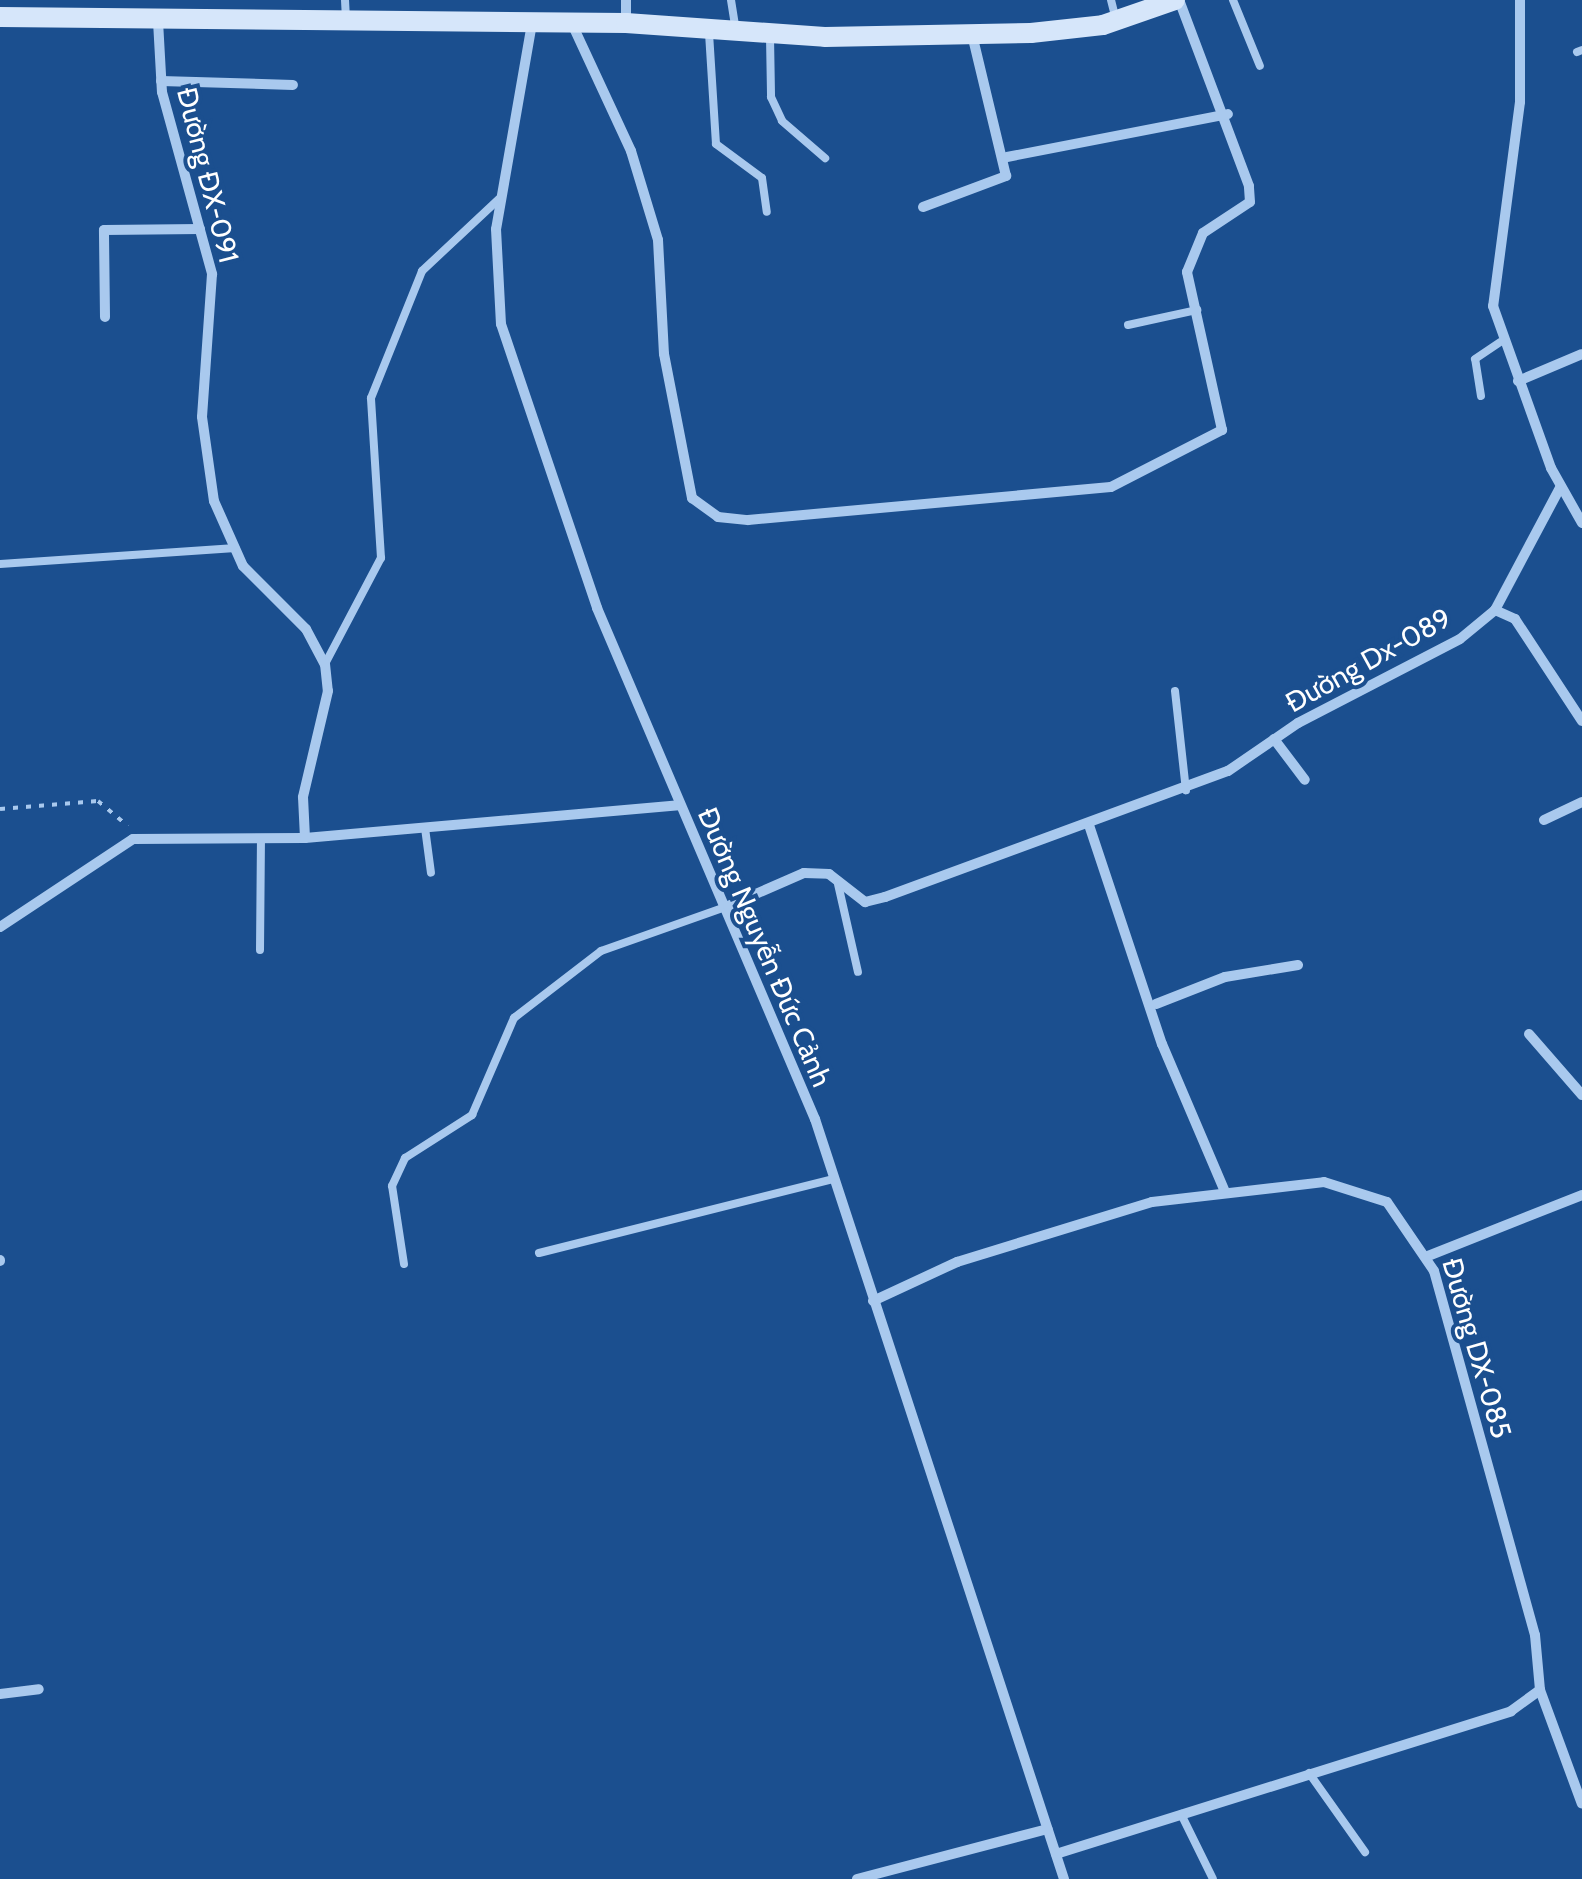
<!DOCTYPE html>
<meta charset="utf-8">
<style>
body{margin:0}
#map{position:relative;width:1582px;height:1879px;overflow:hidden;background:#1b4f8f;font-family:Cabin,sans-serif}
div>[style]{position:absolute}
.path>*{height:4px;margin-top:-2px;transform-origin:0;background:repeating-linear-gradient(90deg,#a9c9ee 0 5px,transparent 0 13px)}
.lane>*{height:8px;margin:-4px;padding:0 4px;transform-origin:4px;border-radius:4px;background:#a9c9ee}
.street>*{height:10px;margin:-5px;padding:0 5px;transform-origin:5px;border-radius:5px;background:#a9c9ee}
.secondary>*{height:20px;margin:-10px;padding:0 10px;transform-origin:10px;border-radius:10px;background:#d6e6fa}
span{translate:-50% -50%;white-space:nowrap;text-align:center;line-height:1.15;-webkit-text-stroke:8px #1b4f8f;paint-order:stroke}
.street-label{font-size:28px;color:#fff}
</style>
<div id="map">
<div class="path">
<div style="left:0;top:809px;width:98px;rotate:-4.7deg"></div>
<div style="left:98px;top:801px;width:39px;rotate:40deg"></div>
</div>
<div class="lane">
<div style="left:345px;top:0;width:20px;rotate:87deg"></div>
<div style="left:731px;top:0;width:30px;rotate:81deg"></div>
<div style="left:1111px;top:0;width:21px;rotate:76deg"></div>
<div style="left:1233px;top:0;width:71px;rotate:67.8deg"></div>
<div style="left:709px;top:33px;width:111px;rotate:86.4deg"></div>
<div style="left:716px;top:144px;width:57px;rotate:36.5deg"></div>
<div style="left:762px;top:178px;width:34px;rotate:82deg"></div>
<div style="left:770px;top:37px;width:60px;rotate:89deg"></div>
<div style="left:771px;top:97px;width:26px;rotate:65deg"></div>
<div style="left:782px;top:121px;width:57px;rotate:40.7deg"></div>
<div style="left:1577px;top:52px;width:5px;rotate:-22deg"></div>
<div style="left:1128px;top:325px;width:71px;rotate:-12.3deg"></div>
<div style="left:1481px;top:396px;width:37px;rotate:-99deg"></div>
<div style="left:1475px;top:359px;width:30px;rotate:-34deg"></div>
<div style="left:0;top:564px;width:236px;rotate:-3.9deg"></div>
<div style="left:325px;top:664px;width:120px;rotate:-62.2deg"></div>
<div style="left:381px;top:558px;width:160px;rotate:-93.6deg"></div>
<div style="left:371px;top:398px;width:137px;rotate:-68.1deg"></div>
<div style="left:422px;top:271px;width:105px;rotate:-43.1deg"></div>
<div style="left:1175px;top:691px;width:100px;rotate:83.7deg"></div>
<div style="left:425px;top:828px;width:45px;rotate:82.4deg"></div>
<div style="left:838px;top:884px;width:90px;rotate:77.2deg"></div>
<div style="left:260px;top:950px;width:109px;rotate:-89.5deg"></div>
<div style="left:539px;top:1253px;width:304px;rotate:-14.1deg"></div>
<div style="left:404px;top:1264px;width:79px;rotate:-98.7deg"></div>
<div style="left:392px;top:1186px;width:31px;rotate:-65deg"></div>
<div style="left:405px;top:1158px;width:80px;rotate:-32.7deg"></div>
<div style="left:472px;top:1115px;width:106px;rotate:-66.6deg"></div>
<div style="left:514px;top:1018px;width:110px;rotate:-37.6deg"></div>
<div style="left:601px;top:951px;width:135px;rotate:-19.5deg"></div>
<div style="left:1309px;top:1773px;width:97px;rotate:54.7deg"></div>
<div style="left:1181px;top:1814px;width:72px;rotate:63.8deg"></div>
</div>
<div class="street">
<div style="left:1520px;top:0;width:102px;rotate:90deg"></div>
<div style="left:1520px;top:102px;width:206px;rotate:97.5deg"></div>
<div style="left:1493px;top:306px;width:172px;rotate:70.3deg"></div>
<div style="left:1551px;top:468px;width:63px;rotate:60.6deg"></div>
<div style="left:158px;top:21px;width:71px;rotate:86.8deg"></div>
<div style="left:162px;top:92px;width:189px;rotate:74.6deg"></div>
<div style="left:212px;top:274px;width:143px;rotate:94deg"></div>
<div style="left:202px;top:417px;width:85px;rotate:81.9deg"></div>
<div style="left:214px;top:501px;width:71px;rotate:66deg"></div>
<div style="left:243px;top:566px;width:89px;rotate:45deg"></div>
<div style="left:306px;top:629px;width:40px;rotate:62deg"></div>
<div style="left:325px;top:664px;width:27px;rotate:84deg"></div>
<div style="left:328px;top:691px;width:109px;rotate:103.3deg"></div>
<div style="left:303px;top:797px;width:41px;rotate:87.2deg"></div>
<div style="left:626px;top:23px;width:23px;rotate:-90deg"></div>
<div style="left:573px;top:26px;width:138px;rotate:65.1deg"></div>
<div style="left:631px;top:151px;width:93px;rotate:73.1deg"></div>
<div style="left:658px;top:240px;width:114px;rotate:87deg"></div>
<div style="left:664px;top:354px;width:147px;rotate:79deg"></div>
<div style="left:692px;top:498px;width:32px;rotate:36deg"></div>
<div style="left:718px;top:517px;width:30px;rotate:6deg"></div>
<div style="left:748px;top:520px;width:364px;rotate:-5.2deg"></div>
<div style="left:1111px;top:487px;width:125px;rotate:-27.2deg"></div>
<div style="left:1222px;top:430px;width:162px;rotate:-102.5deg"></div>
<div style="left:1187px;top:272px;width:42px;rotate:-67.7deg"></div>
<div style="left:1203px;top:233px;width:56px;rotate:-33.4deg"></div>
<div style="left:1250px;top:202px;width:16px;rotate:-94deg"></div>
<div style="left:1249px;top:186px;width:199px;rotate:-110.6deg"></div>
<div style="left:531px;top:29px;width:203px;rotate:99.9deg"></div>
<div style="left:496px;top:229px;width:95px;rotate:87deg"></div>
<div style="left:501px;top:324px;width:300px;rotate:71.3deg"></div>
<div style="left:597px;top:608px;width:556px;rotate:66.9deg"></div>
<div style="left:815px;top:1119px;width:800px;rotate:71.86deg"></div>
<div style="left:161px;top:81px;width:132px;rotate:1.7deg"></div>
<div style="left:1007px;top:157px;width:225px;rotate:-11deg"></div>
<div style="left:923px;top:207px;width:89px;rotate:-20.5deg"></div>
<div style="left:1006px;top:176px;width:146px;rotate:-103.5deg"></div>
<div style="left:105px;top:317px;width:87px;rotate:-90.7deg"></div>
<div style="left:104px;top:230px;width:96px;rotate:-0.6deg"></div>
<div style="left:1518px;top:381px;width:69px;rotate:-22.9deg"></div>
<div style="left:1495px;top:610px;width:22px;rotate:24deg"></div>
<div style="left:1515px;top:619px;width:122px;rotate:56.7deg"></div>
<div style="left:1274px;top:739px;width:51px;rotate:52.9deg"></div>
<div style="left:1544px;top:820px;width:42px;rotate:-25.3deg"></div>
<div style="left:1089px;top:825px;width:231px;rotate:71.6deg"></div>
<div style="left:1162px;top:1044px;width:161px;rotate:66.9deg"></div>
<div style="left:728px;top:906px;width:83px;rotate:-23.5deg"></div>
<div style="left:804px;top:873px;width:25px;rotate:2deg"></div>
<div style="left:829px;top:874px;width:46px;rotate:37.9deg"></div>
<div style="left:865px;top:902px;width:21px;rotate:-14deg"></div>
<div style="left:885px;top:897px;width:365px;rotate:-20.2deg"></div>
<div style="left:1228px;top:771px;width:85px;rotate:-34.4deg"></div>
<div style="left:1298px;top:723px;width:182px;rotate:-27.4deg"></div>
<div style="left:1460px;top:639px;width:45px;rotate:-39.6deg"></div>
<div style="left:1495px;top:610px;width:140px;rotate:-62deg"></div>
<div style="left:0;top:927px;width:159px;rotate:-33.5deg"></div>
<div style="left:133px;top:839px;width:172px;rotate:-0.3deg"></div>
<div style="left:305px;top:838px;width:375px;rotate:-5deg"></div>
<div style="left:1156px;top:1004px;width:74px;rotate:-21.4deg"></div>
<div style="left:1225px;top:977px;width:74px;rotate:-9.3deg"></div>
<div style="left:1529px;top:1034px;width:81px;rotate:49deg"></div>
<div style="left:1428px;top:1256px;width:166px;rotate:-21.6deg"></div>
<div style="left:0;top:1260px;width:1px;rotate:90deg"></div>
<div style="left:873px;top:1301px;width:93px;rotate:-24.9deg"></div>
<div style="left:957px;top:1262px;width:204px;rotate:-17.1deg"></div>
<div style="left:1152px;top:1202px;width:173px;rotate:-6.6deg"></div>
<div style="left:1324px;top:1182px;width:66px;rotate:17.6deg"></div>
<div style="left:1387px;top:1202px;width:83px;rotate:55.7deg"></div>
<div style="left:1434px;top:1271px;width:378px;rotate:74.5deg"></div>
<div style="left:1535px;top:1635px;width:55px;rotate:84.8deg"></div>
<div style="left:1540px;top:1690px;width:121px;rotate:69.8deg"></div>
<div style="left:0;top:1694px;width:39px;rotate:-7deg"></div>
<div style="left:1056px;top:1854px;width:477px;rotate:-17.4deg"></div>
<div style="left:1511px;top:1711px;width:36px;rotate:-36deg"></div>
<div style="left:857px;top:1879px;width:197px;rotate:-14.7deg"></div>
</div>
<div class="secondary">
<div style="left:0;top:17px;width:626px;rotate:0.55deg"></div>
<div style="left:626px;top:23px;width:199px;rotate:4deg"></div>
<div style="left:825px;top:37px;width:206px;rotate:-1.1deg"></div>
<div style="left:1031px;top:33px;width:72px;rotate:-6.3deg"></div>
<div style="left:1103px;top:25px;width:76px;rotate:-19.1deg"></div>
</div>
<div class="street-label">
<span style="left:208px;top:175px;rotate:76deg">Đường ĐX-091</span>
<span style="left:1368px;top:660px;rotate:-29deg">Đường Dx-089</span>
<span style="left:765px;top:947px;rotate:67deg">Đường Nguyễn Đức Cảnh</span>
<span style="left:1477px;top:1348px;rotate:74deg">Đường DX-085</span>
</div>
</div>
